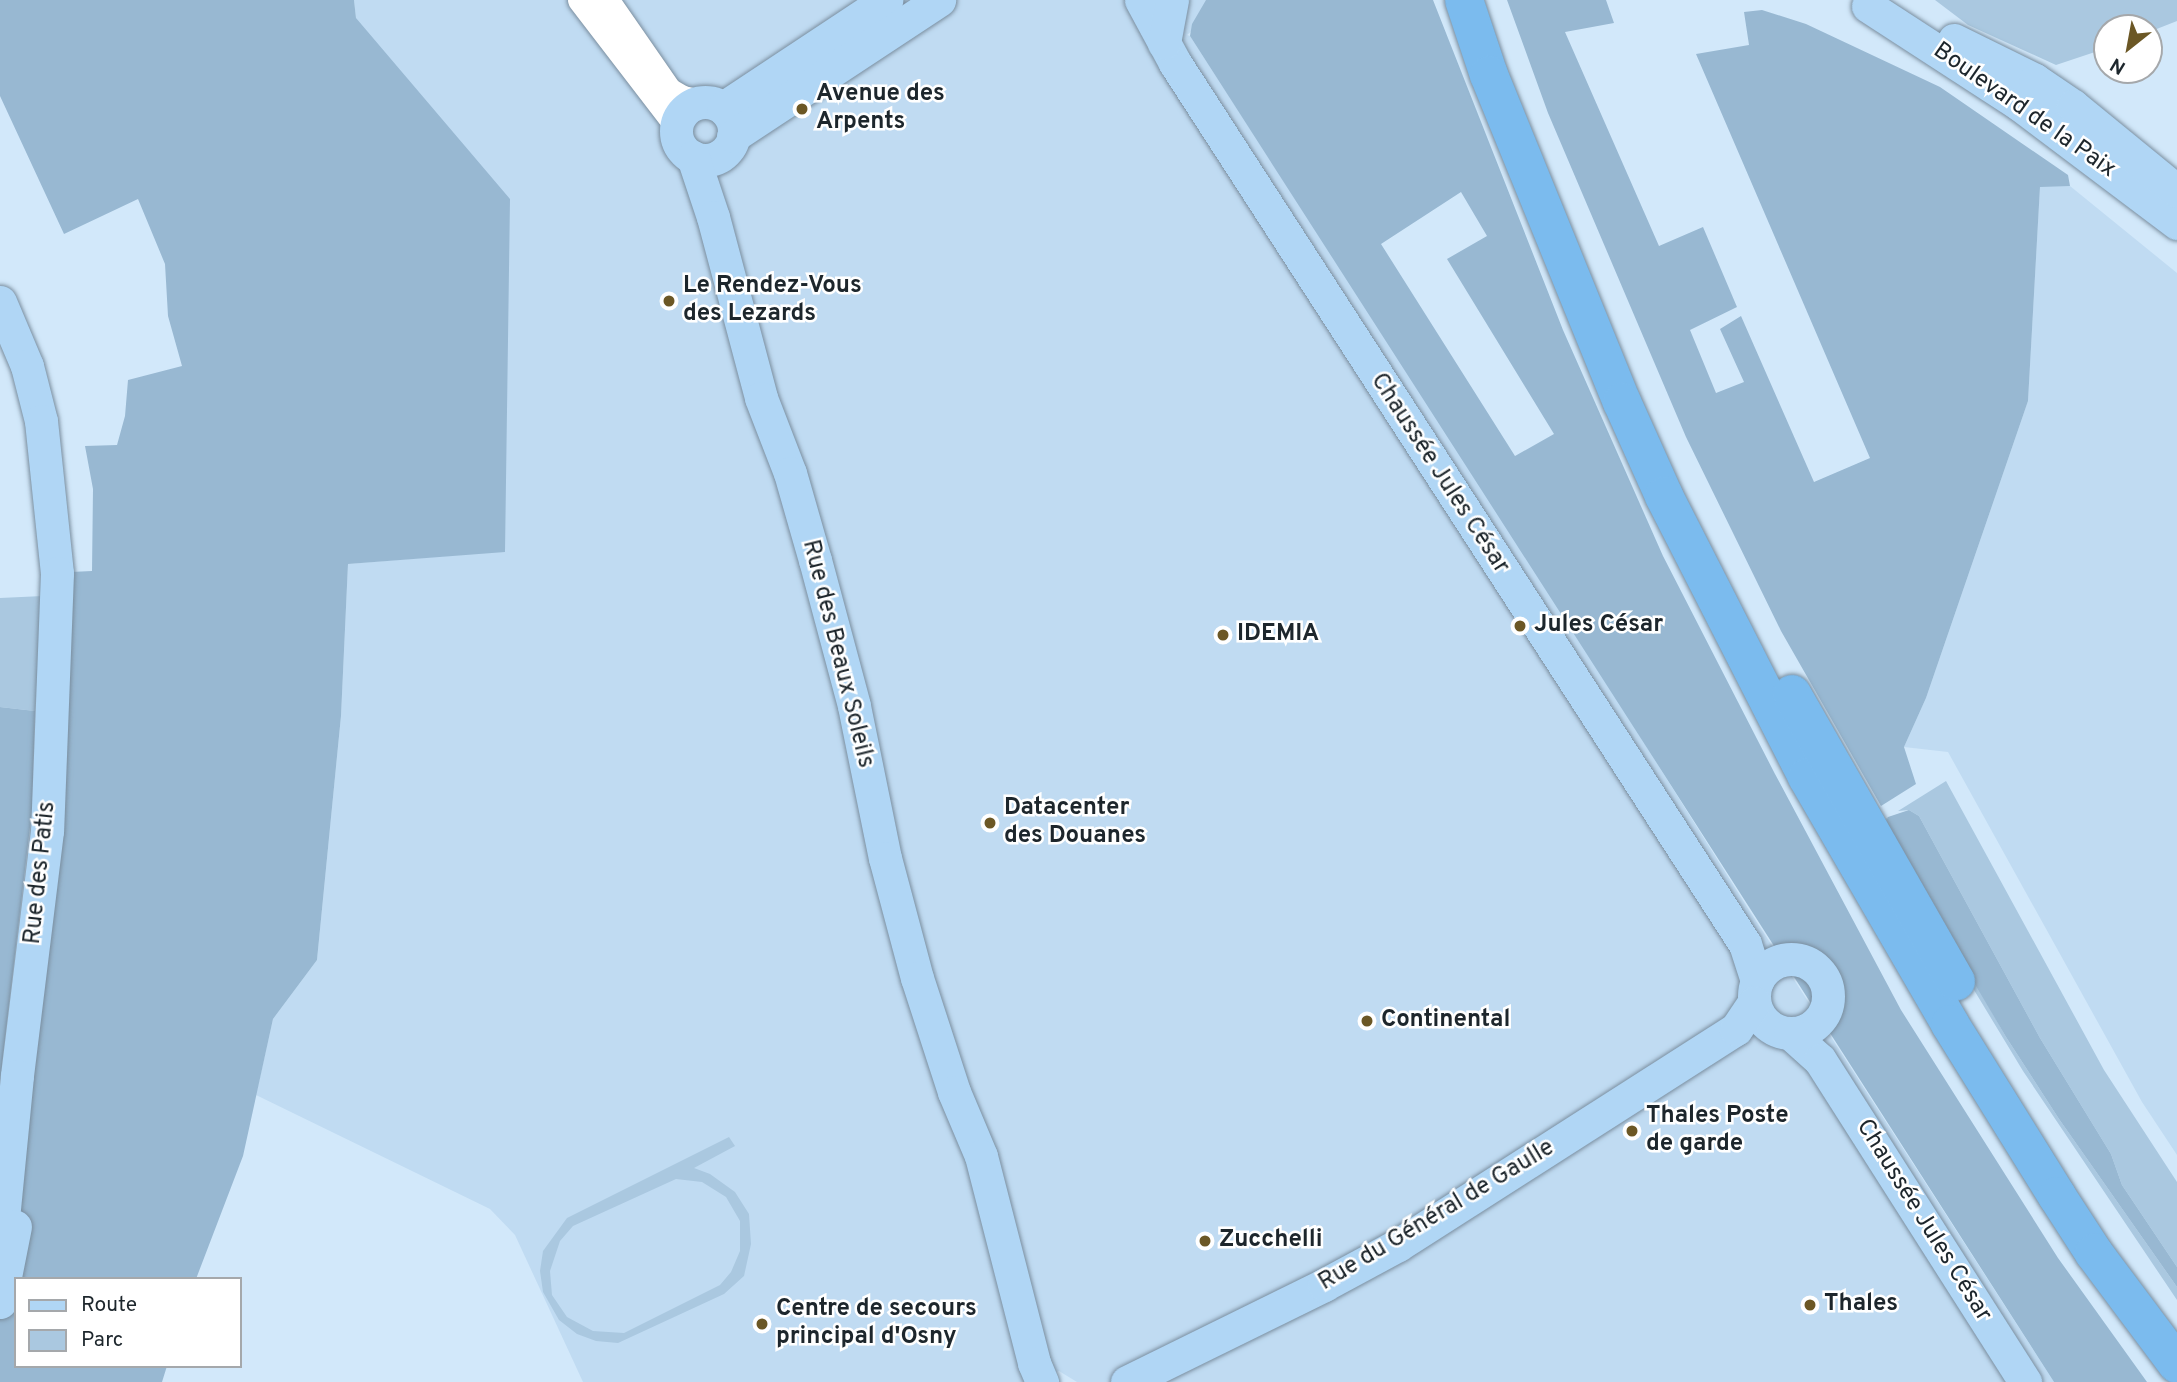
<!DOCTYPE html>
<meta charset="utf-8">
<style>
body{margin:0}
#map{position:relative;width:2177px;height:1382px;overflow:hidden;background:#d2e8fa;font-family:Overpass,sans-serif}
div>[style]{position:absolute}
.built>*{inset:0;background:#c0dbf2}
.green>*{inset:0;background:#aac8e0}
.forest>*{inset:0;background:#98b8d2}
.roads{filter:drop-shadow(0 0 2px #7a8e9f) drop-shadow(0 0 2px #7a8e9f)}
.minor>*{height:26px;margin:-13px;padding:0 13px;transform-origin:13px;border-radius:13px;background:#fff}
.major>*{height:33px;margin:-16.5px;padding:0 16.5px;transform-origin:16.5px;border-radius:16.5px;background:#b0d6f5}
.major>.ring{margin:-16.5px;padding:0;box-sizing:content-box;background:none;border:33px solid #b0d6f5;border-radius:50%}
.highway>*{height:38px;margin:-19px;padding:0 19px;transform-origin:19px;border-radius:19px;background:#7bbbee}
.dots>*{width:19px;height:19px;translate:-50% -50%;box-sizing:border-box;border:4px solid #fff;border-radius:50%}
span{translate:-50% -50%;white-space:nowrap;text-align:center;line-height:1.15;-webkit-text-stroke:5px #fff;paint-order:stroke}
.poi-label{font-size:24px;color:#1d262c;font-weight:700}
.left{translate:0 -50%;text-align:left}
.street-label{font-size:24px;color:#1d262c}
.legend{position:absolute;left:14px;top:1277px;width:228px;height:91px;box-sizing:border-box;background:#fff;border:2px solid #a5a8ab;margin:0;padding:9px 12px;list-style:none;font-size:21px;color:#1d262c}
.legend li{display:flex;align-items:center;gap:14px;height:35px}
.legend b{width:35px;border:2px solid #a5a8ab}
.north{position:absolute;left:2093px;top:14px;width:70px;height:70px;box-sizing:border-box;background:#fff;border:2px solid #a5a8ab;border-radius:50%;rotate:211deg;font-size:19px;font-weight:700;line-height:28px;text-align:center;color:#1d262c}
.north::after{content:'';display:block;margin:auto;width:24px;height:32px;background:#6b5725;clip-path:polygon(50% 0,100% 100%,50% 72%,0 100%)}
</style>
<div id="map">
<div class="built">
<div style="clip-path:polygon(354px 0,1228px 0,1187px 35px,1190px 36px,1550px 593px,1749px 910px,2054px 1382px,1077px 1382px,1059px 1371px,1030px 1382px,583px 1382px,515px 1235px,490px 1209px,256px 1095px,273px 1019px,317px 960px,341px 716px,348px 564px,505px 551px,356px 18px)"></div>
<div style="clip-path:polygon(2040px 186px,2070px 186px,2177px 273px,2177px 1155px,2142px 1102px,1948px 752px,1904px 747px,1926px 698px,2028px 401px)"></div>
</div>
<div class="green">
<div style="clip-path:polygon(1935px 0,2177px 0,2177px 21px,2149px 32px,2149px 28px,2107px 28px,2107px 48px,2056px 65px,1968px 25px)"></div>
<div style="clip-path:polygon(43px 596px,35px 711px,0 707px,0 598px)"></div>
<div style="clip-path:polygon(1946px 781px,2104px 1070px,2177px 1182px,2177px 1267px,2122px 1185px,2111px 1154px,2040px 1038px,1919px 816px,1909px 810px,1898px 811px)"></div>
<div style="clip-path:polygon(1888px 817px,1885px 823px,2006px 1037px,2059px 1119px,2177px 1287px,2177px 1300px,2023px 1071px,1922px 904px,1876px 827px)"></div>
<div style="clip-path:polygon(evenodd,729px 1137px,735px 1146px,694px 1168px,710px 1174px,735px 1192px,749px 1214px,751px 1244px,744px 1276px,724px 1294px,618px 1343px,596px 1341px,577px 1334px,559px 1320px,543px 1292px,540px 1271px,543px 1251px,567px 1218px,729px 1137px,676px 1179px,702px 1182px,726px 1197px,740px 1221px,740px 1251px,731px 1272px,720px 1285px,624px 1333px,593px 1331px,567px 1317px,552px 1295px,550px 1271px,560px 1241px,573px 1226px,676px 1179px)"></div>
</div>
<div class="forest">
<div style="clip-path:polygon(0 0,354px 0,356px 18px,510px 199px,505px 552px,348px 564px,341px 716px,317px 960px,273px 1019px,243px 1156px,196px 1279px,16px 1279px,16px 1366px,167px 1366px,162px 1382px,0 1382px,0 1314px,71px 572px,92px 571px,93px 489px,85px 446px,117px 445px,125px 416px,128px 380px,182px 366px,168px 316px,165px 264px,138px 199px,64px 234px,0 96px)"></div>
<div style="clip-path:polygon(evenodd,1206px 0,1433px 0,1563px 330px,1663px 556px,1775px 774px,1901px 1010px,2058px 1258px,2147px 1382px,2054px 1382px,1190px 36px,1192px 24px,1206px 0,1461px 192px,1487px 236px,1447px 259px,1554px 434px,1515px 456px,1381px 244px,1461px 192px)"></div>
<div style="clip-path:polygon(1507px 0,1606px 0,1614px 23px,1565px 32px,1659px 246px,1703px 227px,1737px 307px,1690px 330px,1716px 393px,1744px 382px,1720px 329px,1741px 316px,1814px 482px,1870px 458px,1696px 54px,1749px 45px,1744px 12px,1762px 10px,1806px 24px,1940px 87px,2068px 175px,2070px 186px,2040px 187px,2028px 401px,1926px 698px,1904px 747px,1916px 784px,1881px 806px,1781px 631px,1686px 437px,1548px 113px)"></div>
<div style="clip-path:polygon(0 707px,35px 711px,32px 810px,0 1081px)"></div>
<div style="clip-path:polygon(1909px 810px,1919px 816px,2040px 1038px,2111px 1154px,2122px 1185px,2177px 1267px,2177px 1287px,2059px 1119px,2006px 1037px,1888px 836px,1885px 823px,1888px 817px)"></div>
</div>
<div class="roads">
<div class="minor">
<div style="left:581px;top:0;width:156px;rotate:52.5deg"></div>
<div style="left:606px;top:0;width:111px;rotate:55.3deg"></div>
<div style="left:669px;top:91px;width:16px;rotate:30deg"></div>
<div style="left:683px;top:99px;width:14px;rotate:12deg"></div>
</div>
<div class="major">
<div style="left:1141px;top:0;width:72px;rotate:61.6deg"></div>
<div style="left:1175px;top:63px;width:1049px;rotate:57.1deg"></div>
<div style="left:1745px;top:944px;width:39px;rotate:72deg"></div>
<div style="left:1868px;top:6px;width:180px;rotate:33deg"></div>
<div style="left:2019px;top:104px;width:198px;rotate:37deg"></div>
<div style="left:1954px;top:40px;width:90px;rotate:26.3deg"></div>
<div style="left:2035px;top:80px;width:46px;rotate:34.4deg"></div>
<div style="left:2073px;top:106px;width:134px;rotate:39.3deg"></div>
<div style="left:1164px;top:43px;width:44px;rotate:-79.5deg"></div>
<div class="ring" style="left:676px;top:102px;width:25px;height:25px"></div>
<div style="left:723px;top:108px;width:196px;rotate:-33.5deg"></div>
<div style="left:733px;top:136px;width:247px;rotate:-33.4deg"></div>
<div style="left:693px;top:157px;width:63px;rotate:71.6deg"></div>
<div style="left:713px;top:217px;width:187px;rotate:75.1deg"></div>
<div style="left:761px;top:398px;width:80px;rotate:68.9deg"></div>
<div style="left:790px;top:473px;width:91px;rotate:74deg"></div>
<div style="left:815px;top:560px;width:151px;rotate:75deg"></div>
<div style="left:854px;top:706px;width:155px;rotate:78.5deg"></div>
<div style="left:885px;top:858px;width:124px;rotate:75.1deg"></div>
<div style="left:917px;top:978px;width:120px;rotate:72deg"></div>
<div style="left:954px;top:1092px;width:69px;rotate:67.1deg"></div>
<div style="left:981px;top:1156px;width:214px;rotate:75.6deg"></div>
<div style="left:1034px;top:1363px;width:21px;rotate:67deg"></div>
<div style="left:0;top:302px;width:69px;rotate:67.1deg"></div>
<div style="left:27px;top:366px;width:57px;rotate:75.7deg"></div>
<div style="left:41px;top:421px;width:153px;rotate:84deg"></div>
<div style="left:57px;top:573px;width:258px;rotate:92.2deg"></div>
<div style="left:47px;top:831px;width:247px;rotate:97deg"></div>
<div style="left:17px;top:1076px;width:175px;rotate:95.6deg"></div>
<div class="ring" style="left:1754px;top:959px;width:41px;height:41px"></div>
<div style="left:1790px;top:1033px;width:40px;rotate:42deg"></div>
<div style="left:1820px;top:1060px;width:382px;rotate:57.5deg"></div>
<div style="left:0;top:1302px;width:77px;rotate:-78.8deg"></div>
<div style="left:1127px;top:1382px;width:220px;rotate:-26.2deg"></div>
<div style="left:1324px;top:1285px;width:84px;rotate:-28.4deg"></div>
<div style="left:1398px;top:1245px;width:401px;rotate:-32.6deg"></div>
<div style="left:1736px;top:1029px;width:32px;rotate:-56deg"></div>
</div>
<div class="highway">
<div style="left:1464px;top:0;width:79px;rotate:71.6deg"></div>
<div style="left:1489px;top:75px;width:353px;rotate:67.9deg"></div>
<div style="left:1622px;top:402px;width:103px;rotate:65.9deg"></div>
<div style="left:1664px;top:496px;width:315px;rotate:63deg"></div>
<div style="left:1807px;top:777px;width:285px;rotate:59.9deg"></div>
<div style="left:1950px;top:1024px;width:203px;rotate:58.1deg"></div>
<div style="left:2057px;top:1196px;width:68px;rotate:57deg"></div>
<div style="left:2094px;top:1253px;width:139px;rotate:53.2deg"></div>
<div style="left:1792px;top:694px;width:331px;rotate:60.3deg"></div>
</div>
</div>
<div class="dots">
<div style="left:802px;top:109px;background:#6b5725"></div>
<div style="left:669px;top:301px;background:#6b5725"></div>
<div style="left:1520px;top:626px;background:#6b5725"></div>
<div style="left:1223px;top:635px;background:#6b5725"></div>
<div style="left:990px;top:823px;background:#6b5725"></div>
<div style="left:1367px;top:1021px;background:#6b5725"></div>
<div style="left:1632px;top:1131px;background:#6b5725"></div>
<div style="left:1205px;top:1241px;background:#6b5725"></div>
<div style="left:1810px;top:1305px;background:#6b5725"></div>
<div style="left:762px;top:1324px;background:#6b5725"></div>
</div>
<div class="poi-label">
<span class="left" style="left:816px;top:109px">Avenue des<br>Arpents</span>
<span class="left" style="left:683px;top:301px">Le Rendez-Vous<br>des Lezards</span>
<span class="left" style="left:1534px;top:626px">Jules César</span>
<span class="left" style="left:1237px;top:635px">IDEMIA</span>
<span class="left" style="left:1004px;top:823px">Datacenter<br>des Douanes</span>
<span class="left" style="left:1381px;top:1021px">Continental</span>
<span class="left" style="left:1646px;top:1131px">Thales Poste<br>de garde</span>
<span class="left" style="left:1219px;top:1241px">Zucchelli</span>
<span class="left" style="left:1824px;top:1305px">Thales</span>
<span class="left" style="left:776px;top:1324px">Centre de secours<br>principal d'Osny</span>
</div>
<div class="street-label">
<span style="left:2024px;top:111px;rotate:35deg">Boulevard de la Paix</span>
<span style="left:1439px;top:474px;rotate:57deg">Chaussée Jules César</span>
<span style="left:837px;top:654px;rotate:76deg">Rue des Beaux Soleils</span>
<span style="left:41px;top:873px;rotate:-84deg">Rue des Patis</span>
<span style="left:1437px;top:1216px;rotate:-31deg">Rue du Général de Gaulle</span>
<span style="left:1923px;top:1221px;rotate:58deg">Chaussée Jules César</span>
</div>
<ul class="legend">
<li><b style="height:9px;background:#b0d6f5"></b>Route</li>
<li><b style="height:19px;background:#aac8e0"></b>Parc</li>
</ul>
<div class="north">N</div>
</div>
